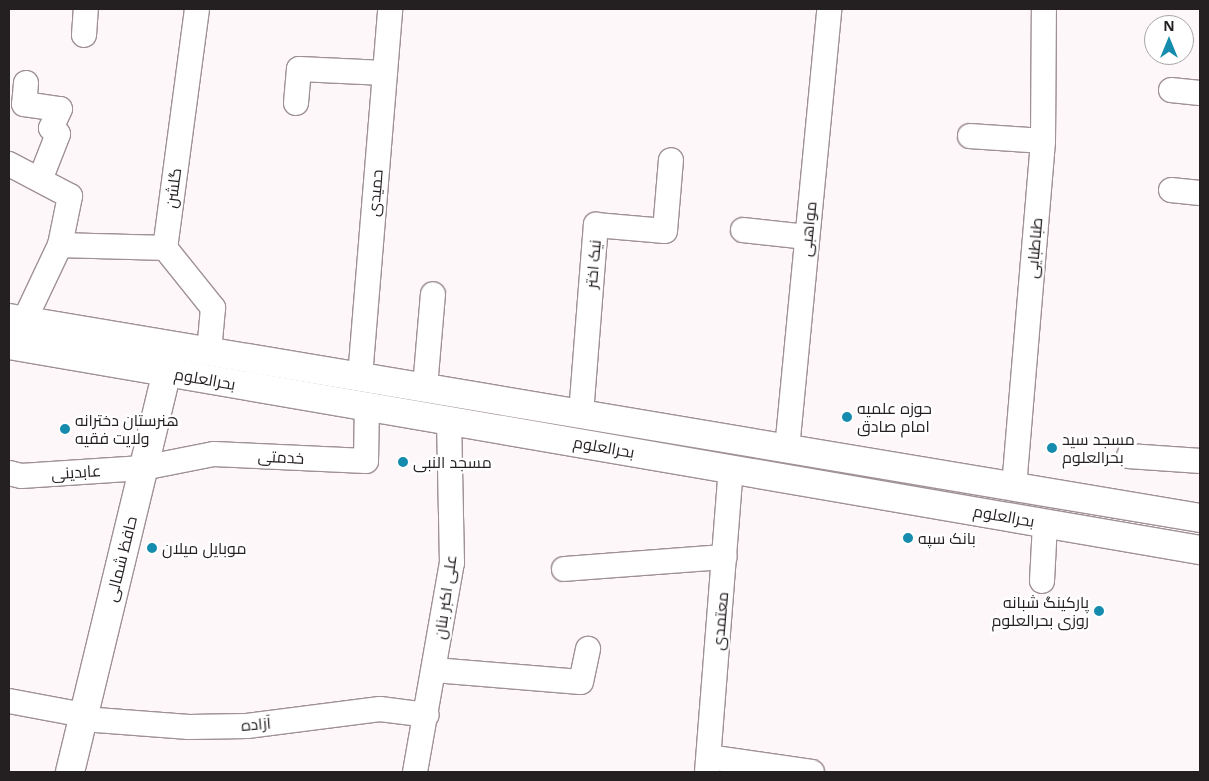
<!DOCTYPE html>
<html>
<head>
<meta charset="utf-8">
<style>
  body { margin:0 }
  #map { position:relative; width:1209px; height:781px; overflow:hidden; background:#fef7f9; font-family:"Open Sans",Cairo,sans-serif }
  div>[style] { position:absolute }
  .roads { filter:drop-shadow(1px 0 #9f9194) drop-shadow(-1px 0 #9f9194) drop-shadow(0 1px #9f9194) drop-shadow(0 -1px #9f9194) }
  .minor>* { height:24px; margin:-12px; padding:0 12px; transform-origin:12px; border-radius:12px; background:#fff }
  .major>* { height:28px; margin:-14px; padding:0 14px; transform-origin:14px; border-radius:14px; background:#fff }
  .dots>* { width:14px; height:14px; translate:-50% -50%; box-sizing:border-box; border:2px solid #fff; border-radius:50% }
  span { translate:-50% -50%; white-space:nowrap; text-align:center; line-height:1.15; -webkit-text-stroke:4.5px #fff; paint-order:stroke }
  .street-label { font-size:16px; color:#241f20 }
  .poi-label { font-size:16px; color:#241f20 }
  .left { translate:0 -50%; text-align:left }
  .right { translate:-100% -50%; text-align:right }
  .frame { position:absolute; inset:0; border:10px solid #241f20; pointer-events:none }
  .north { position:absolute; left:1144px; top:15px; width:50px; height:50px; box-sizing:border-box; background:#fff; border:1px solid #a7a5a6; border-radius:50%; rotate:0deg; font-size:14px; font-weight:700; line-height:20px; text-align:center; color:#241f20 }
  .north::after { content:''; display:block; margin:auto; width:18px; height:22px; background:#158bae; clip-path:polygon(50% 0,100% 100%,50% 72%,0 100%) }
</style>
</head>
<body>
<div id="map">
  <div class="roads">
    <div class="minor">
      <div style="left:197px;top:9px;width:241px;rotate:97.6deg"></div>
      <div style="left:165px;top:248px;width:77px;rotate:51.3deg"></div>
      <div style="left:213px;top:308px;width:44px;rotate:95.2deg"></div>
      <div style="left:84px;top:35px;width:26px;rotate:-86deg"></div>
      <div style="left:26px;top:83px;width:21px;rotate:95deg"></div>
      <div style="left:24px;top:104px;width:36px;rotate:8deg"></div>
      <div style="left:60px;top:109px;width:21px;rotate:115deg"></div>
      <div style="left:51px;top:128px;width:9px;rotate:41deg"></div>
      <div style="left:58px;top:134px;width:49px;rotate:111.4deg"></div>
      <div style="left:1171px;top:90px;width:29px;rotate:6deg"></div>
      <div style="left:296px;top:103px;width:34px;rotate:-85deg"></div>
      <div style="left:299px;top:69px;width:86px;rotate:2.7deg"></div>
      <div style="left:970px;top:136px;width:73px;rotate:3.9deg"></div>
      <div style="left:9px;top:164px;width:69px;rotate:27.7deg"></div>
      <div style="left:70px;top:196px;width:50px;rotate:101.5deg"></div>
      <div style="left:60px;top:245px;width:84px;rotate:115.3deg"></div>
      <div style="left:1171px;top:190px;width:29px;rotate:6deg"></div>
      <div style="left:743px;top:230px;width:64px;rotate:6.2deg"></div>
      <div style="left:60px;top:245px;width:105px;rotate:1.6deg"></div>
      <div style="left:360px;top:377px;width:369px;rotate:-85.3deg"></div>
      <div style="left:425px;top:387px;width:93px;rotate:-85.1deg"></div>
      <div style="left:581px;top:414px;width:190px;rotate:-85.5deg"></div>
      <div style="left:596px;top:225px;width:69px;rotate:5deg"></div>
      <div style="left:665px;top:231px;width:71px;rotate:-85.2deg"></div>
      <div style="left:787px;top:449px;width:442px;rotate:-84.5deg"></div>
      <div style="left:1129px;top:456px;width:71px;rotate:4deg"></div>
      <div style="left:9px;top:473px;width:12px;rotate:14deg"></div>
      <div style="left:21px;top:476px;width:122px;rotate:-3.8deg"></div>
      <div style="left:143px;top:468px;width:72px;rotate:-11.2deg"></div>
      <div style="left:214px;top:454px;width:152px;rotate:2.6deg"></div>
      <div style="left:366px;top:461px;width:55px;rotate:-89deg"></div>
      <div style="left:1014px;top:487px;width:347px;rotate:-85.2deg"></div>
      <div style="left:1043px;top:141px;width:132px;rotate:-89.6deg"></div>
      <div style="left:564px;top:569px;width:161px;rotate:-4.3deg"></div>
      <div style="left:1042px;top:581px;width:58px;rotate:-87deg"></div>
      <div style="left:434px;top:670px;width:147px;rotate:4.7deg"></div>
      <div style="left:581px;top:682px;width:34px;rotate:-78deg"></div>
      <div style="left:9px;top:701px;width:76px;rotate:10.6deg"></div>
      <div style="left:83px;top:719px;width:106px;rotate:4.3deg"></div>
      <div style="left:189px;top:727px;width:58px;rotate:-1deg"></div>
      <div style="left:247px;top:726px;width:134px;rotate:-7.3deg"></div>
      <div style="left:380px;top:709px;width:47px;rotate:7.3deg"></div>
      <div style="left:709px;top:757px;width:104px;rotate:8.3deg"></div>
      <div style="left:415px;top:772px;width:212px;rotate:-80deg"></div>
      <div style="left:452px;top:563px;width:143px;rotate:-91.2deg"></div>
      <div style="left:707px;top:772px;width:304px;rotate:-85.5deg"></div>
    </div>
    <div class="major">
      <div style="left:9px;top:318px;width:1208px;rotate:9.53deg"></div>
      <div style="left:9px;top:345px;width:1209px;rotate:9.77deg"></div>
      <div style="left:70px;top:772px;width:431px;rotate:-76.4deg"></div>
    </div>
  </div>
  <div class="dots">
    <div style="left:847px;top:417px;background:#158bae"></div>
    <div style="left:65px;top:429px;background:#158bae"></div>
    <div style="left:1052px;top:448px;background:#158bae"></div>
    <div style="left:403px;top:462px;background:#158bae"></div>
    <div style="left:908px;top:538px;background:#158bae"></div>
    <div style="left:152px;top:548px;background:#158bae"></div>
    <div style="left:1099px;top:611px;background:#158bae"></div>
  </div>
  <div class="street-label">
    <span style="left:173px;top:188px;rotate:-83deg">گلشن</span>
    <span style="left:375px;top:193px;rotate:-85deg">حمیدی</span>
    <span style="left:808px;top:229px;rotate:-84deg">مواهبی</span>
    <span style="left:1034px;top:248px;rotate:-85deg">طباطبایی</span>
    <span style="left:593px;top:264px;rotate:-85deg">نیک اختر</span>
    <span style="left:205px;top:379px;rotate:10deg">بحرالعلوم</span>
    <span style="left:604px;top:447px;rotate:10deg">بحرالعلوم</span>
    <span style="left:281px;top:457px;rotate:3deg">خدمتی</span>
    <span style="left:76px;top:472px;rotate:-4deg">عابدینی</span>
    <span style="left:1004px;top:516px;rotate:10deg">بحرالعلوم</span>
    <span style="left:121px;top:559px;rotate:-76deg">حافظ شمالی</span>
    <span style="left:445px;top:597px;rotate:-82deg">علی اکبر بنان</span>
    <span style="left:720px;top:621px;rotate:-85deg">معتمدی</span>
    <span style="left:256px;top:724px;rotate:-5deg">آزاده</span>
  </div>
  <div class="poi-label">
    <span class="left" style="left:857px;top:417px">حوزه علمیه<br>امام صادق</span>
    <span class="left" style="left:75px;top:429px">هنرستان دخترانه<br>ولایت فقیه</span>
    <span class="left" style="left:1062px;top:448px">مسجد سید<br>بحرالعلوم</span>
    <span class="left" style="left:413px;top:462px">مسجد النبی</span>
    <span class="left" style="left:918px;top:538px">بانک سپه</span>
    <span class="left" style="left:162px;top:548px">موبایل میلان</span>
    <span class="right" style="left:1089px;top:611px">پارکینگ شبانه<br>روزی بحرالعلوم</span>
  </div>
  <div class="frame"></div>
  <div class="north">N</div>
</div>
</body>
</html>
